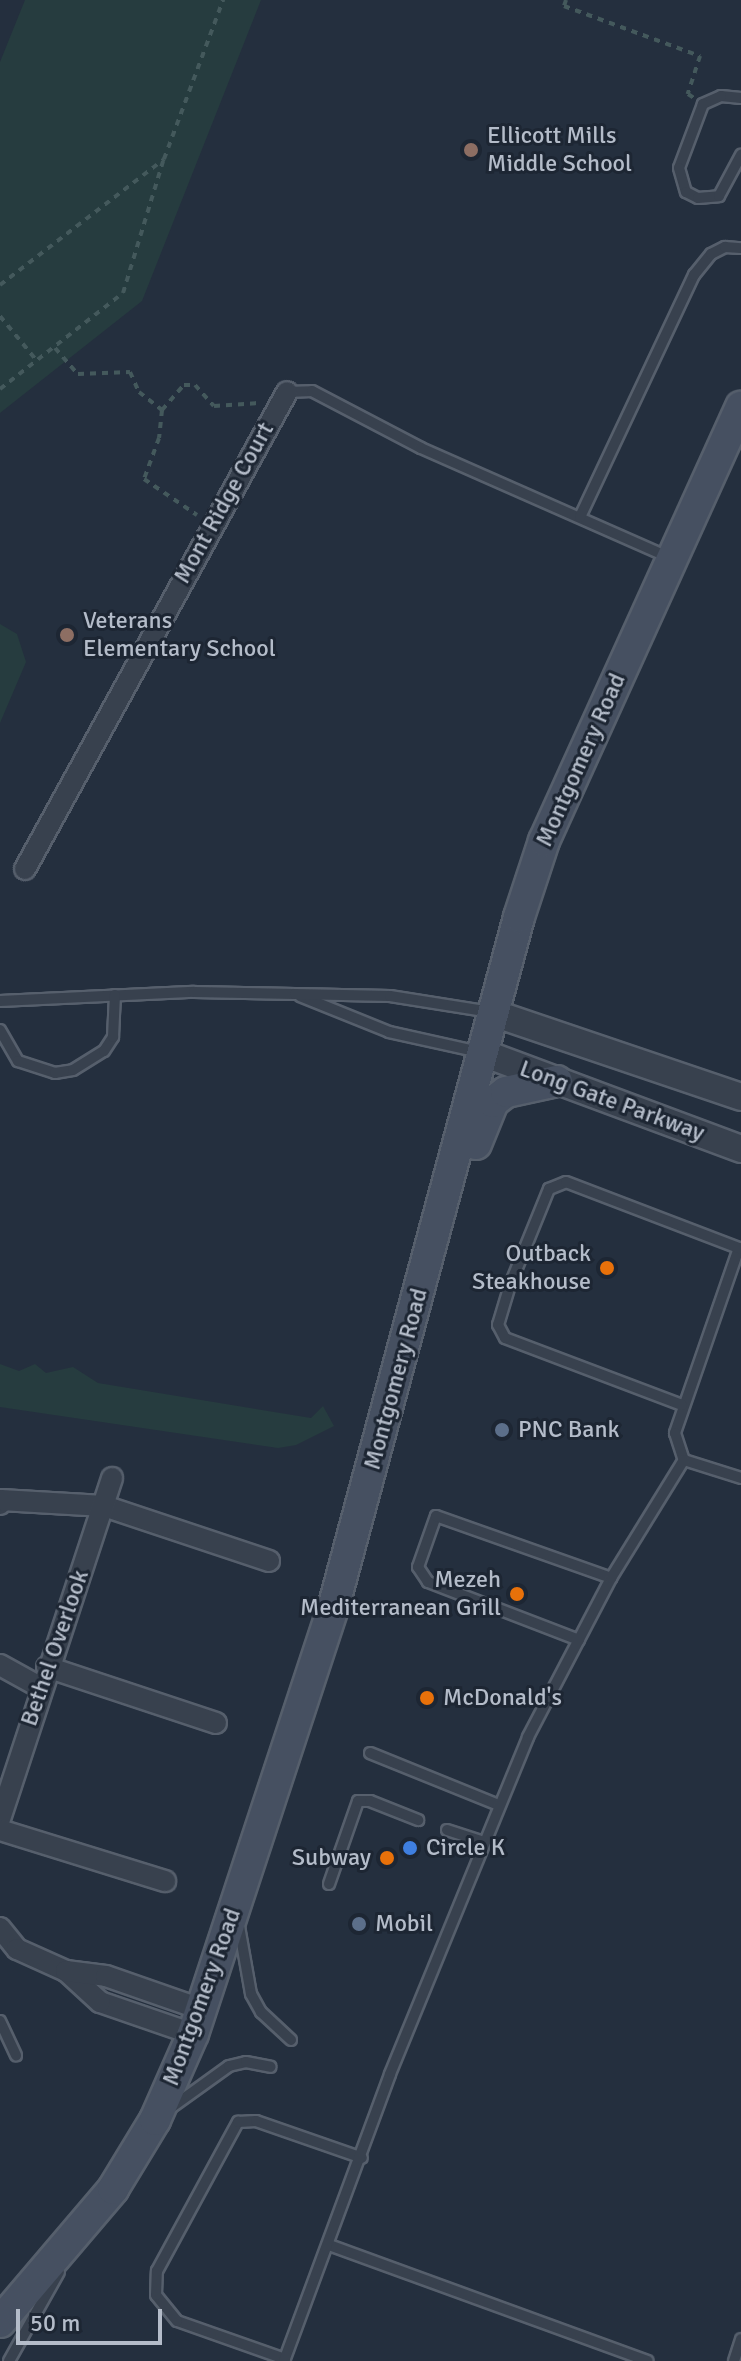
<!DOCTYPE html>
<html>
<head>
<meta charset="utf-8">
<style>
  body { margin:0 }
  #map { position:relative; width:741px; height:2361px; overflow:hidden; background:#242f3e; font-family:Signika,sans-serif }
  div>[style] { position:absolute }
  .green>* { inset:0; background:#263c3f }
  .path>* { height:4px; margin-top:-2px; transform-origin:0; background:repeating-linear-gradient(90deg,#44595c 0 6px,transparent 0 12px) }
  .roads { filter:drop-shadow(2px 0 #565f6c) drop-shadow(-2px 0 #565f6c) drop-shadow(0 2px #565f6c) drop-shadow(0 -2px #565f6c) }
  .service>* { height:10px; margin:-5px; padding:0 5px; transform-origin:5px; border-radius:5px; background:#38414e }
  .minor>* { height:20px; margin:-10px; padding:0 10px; transform-origin:10px; border-radius:10px; background:#38414e }
  .tertiary>* { height:26px; margin:-13px; padding:0 13px; transform-origin:13px; border-radius:13px; background:#38414e }
  .secondary>* { height:30px; margin:-15px; padding:0 15px; transform-origin:15px; border-radius:15px; background:#465061 }
  .dots>* { width:22px; height:22px; translate:-50% -50%; box-sizing:border-box; border:4px solid #1d2633; border-radius:50% }
  span { translate:-50% -50%; white-space:nowrap; text-align:center; line-height:1.15; -webkit-text-stroke:6px #1d2633; paint-order:stroke }
  .poi-label { font-size:24px; color:#b4bcc9 }
  .left { translate:0 -50%; text-align:left }
  .right { translate:-100% -50%; text-align:right }
  .street-label { font-size:24px; color:#b4bcc9 }
  .scale { position:absolute; left:16px; top:2309px; width:146px; height:36px; box-sizing:border-box; border:4px solid #b4bcc9; border-top:0; padding-left:10px; font-size:24px; line-height:28px; white-space:nowrap; color:#b4bcc9; -webkit-text-stroke:6px #1d2633; paint-order:stroke }
</style>
</head>
<body>
<div id="map">
  <div class="green">
    <div style="clip-path:polygon(25px 0,261px 0,142px 301px,0 413px,0 62px)"></div>
    <div style="clip-path:polygon(0 624px,17px 634px,26px 662px,0 723px)"></div>
    <div style="clip-path:polygon(0 1364px,19px 1371px,35px 1364px,46px 1373px,73px 1367px,98px 1383px,311px 1418px,323px 1406px,334px 1426px,296px 1445px,278px 1448px,0 1407px)"></div>
  </div>
  <div class="path">
    <div style="left:566px;top:0;width:6px;rotate:108deg"></div>
    <div style="left:564px;top:6px;width:145px;rotate:20.2deg"></div>
    <div style="left:700px;top:56px;width:40px;rotate:108deg"></div>
    <div style="left:688px;top:94px;width:7px;rotate:34deg"></div>
    <div style="left:0;top:285px;width:207px;rotate:-37.5deg"></div>
    <div style="left:164px;top:159px;width:170px;rotate:-69.6deg"></div>
    <div style="left:0;top:316px;width:58px;rotate:50.6deg"></div>
    <div style="left:55px;top:348px;width:35px;rotate:49deg"></div>
    <div style="left:78px;top:374px;width:52px;rotate:-2.2deg"></div>
    <div style="left:130px;top:372px;width:22px;rotate:66deg"></div>
    <div style="left:139px;top:392px;width:29px;rotate:38deg"></div>
    <div style="left:162px;top:410px;width:28px;rotate:96deg"></div>
    <div style="left:159px;top:438px;width:44px;rotate:110.1deg"></div>
    <div style="left:144px;top:479px;width:64px;rotate:34.2deg"></div>
    <div style="left:0;top:389px;width:156px;rotate:-38deg"></div>
    <div style="left:123px;top:293px;width:138px;rotate:-73.1deg"></div>
    <div style="left:162px;top:410px;width:33px;rotate:-49deg"></div>
    <div style="left:184px;top:385px;width:11px"></div>
    <div style="left:195px;top:385px;width:28px;rotate:48deg"></div>
    <div style="left:214px;top:406px;width:44px;rotate:-3.9deg"></div>
  </div>
  <div class="roads">
    <div class="service">
      <div style="left:741px;top:98px;width:20px;rotate:-174deg"></div>
      <div style="left:721px;top:96px;width:20px;rotate:156deg"></div>
      <div style="left:703px;top:104px;width:68px;rotate:110.6deg"></div>
      <div style="left:679px;top:168px;width:25px;rotate:74deg"></div>
      <div style="left:686px;top:192px;width:13px;rotate:27deg"></div>
      <div style="left:698px;top:198px;width:21px;rotate:-5deg"></div>
      <div style="left:719px;top:196px;width:47px;rotate:-61.8deg"></div>
      <div style="left:287px;top:392px;width:25px;rotate:-2deg"></div>
      <div style="left:312px;top:391px;width:123px;rotate:27.6deg"></div>
      <div style="left:421px;top:448px;width:272px;rotate:23.8deg"></div>
      <div style="left:580px;top:517px;width:268px;rotate:-64.8deg"></div>
      <div style="left:694px;top:275px;width:27px;rotate:-51deg"></div>
      <div style="left:711px;top:254px;width:16px;rotate:-27deg"></div>
      <div style="left:725px;top:247px;width:16px;rotate:4deg"></div>
      <div style="left:300px;top:996px;width:96px;rotate:22deg"></div>
      <div style="left:389px;top:1032px;width:92px;rotate:12.5deg"></div>
      <div style="left:0;top:1001px;width:194px;rotate:-2.7deg"></div>
      <div style="left:194px;top:992px;width:101px;rotate:1.1deg"></div>
      <div style="left:295px;top:994px;width:95px;rotate:1.2deg"></div>
      <div style="left:390px;top:996px;width:102px;rotate:9deg"></div>
      <div style="left:0;top:1030px;width:36px;rotate:60deg"></div>
      <div style="left:18px;top:1061px;width:39px;rotate:18deg"></div>
      <div style="left:55px;top:1073px;width:18px;rotate:-9deg"></div>
      <div style="left:73px;top:1070px;width:36px;rotate:-32deg"></div>
      <div style="left:104px;top:1051px;width:17px;rotate:-57deg"></div>
      <div style="left:113px;top:1037px;width:42px;rotate:-87.3deg"></div>
      <div style="left:739px;top:1248px;width:196px;rotate:109.1deg"></div>
      <div style="left:675px;top:1433px;width:28px;rotate:72deg"></div>
      <div style="left:684px;top:1460px;width:60px;rotate:17.5deg"></div>
      <div style="left:682px;top:1405px;width:189px;rotate:-159.3deg"></div>
      <div style="left:505px;top:1338px;width:15px;rotate:-118deg"></div>
      <div style="left:498px;top:1325px;width:42px;rotate:-73.3deg"></div>
      <div style="left:510px;top:1285px;width:104px;rotate:-67.9deg"></div>
      <div style="left:549px;top:1189px;width:18px;rotate:-22deg"></div>
      <div style="left:566px;top:1182px;width:187px;rotate:20.9deg"></div>
      <div style="left:579px;top:1640px;width:162px;rotate:-159deg"></div>
      <div style="left:428px;top:1582px;width:18px;rotate:-124deg"></div>
      <div style="left:418px;top:1567px;width:54px;rotate:-70.6deg"></div>
      <div style="left:436px;top:1516px;width:186px;rotate:19.5deg"></div>
      <div style="left:370px;top:1753px;width:139px;rotate:22deg"></div>
      <div style="left:447px;top:1830px;width:39px;rotate:18deg"></div>
      <div style="left:329px;top:1884px;width:88px;rotate:-70.7deg"></div>
      <div style="left:358px;top:1801px;width:12px"></div>
      <div style="left:370px;top:1801px;width:52px;rotate:21.6deg"></div>
      <div style="left:239px;top:1926px;width:69px;rotate:80deg"></div>
      <div style="left:251px;top:1994px;width:21px;rotate:61deg"></div>
      <div style="left:261px;top:2012px;width:41px;rotate:43deg"></div>
      <div style="left:0;top:2021px;width:38px;rotate:65deg"></div>
      <div style="left:172px;top:2107px;width:70px;rotate:-35.7deg"></div>
      <div style="left:229px;top:2066px;width:17px;rotate:-13deg"></div>
      <div style="left:246px;top:2062px;width:25px;rotate:11deg"></div>
      <div style="left:329px;top:2245px;width:339px;rotate:20deg"></div>
      <div style="left:285px;top:2359px;width:114px;rotate:-160.6deg"></div>
      <div style="left:177px;top:2321px;width:33px;rotate:-129deg"></div>
      <div style="left:156px;top:2295px;width:24px;rotate:-88deg"></div>
      <div style="left:157px;top:2271px;width:170px;rotate:-61.5deg"></div>
      <div style="left:238px;top:2122px;width:18px;rotate:-3deg"></div>
      <div style="left:256px;top:2121px;width:112px;rotate:19.2deg"></div>
      <div style="left:9px;top:2361px;width:102px;rotate:-60.7deg"></div>
      <div style="left:284px;top:2361px;width:306px;rotate:-69.7deg"></div>
      <div style="left:390px;top:2074px;width:364px;rotate:-67.7deg"></div>
      <div style="left:528px;top:1737px;width:179px;rotate:-62.4deg"></div>
      <div style="left:611px;top:1578px;width:139px;rotate:-58.3deg"></div>
      <div style="left:734px;top:2361px;width:23px;rotate:-72deg"></div>
    </div>
    <div class="minor">
      <div style="left:25px;top:869px;width:544px;rotate:-61.22deg"></div>
      <div style="left:0;top:1504px;width:4px;rotate:-76deg"></div>
      <div style="left:1px;top:1500px;width:103px;rotate:3.3deg"></div>
      <div style="left:104px;top:1506px;width:174px;rotate:18.4deg"></div>
      <div style="left:0;top:1665px;width:46px;rotate:28.8deg"></div>
      <div style="left:47px;top:1667px;width:178px;rotate:18.3deg"></div>
      <div style="left:0;top:1819px;width:359px;rotate:-71.8deg"></div>
      <div style="left:0;top:1830px;width:173px;rotate:17.2deg"></div>
      <div style="left:0;top:1928px;width:27px;rotate:51deg"></div>
      <div style="left:17px;top:1949px;width:54px;rotate:24.2deg"></div>
      <div style="left:193px;top:2034px;width:98px;rotate:-161deg"></div>
      <div style="left:100px;top:2002px;width:46px;rotate:-137.6deg"></div>
      <div style="left:66px;top:1971px;width:40px;rotate:7.1deg"></div>
      <div style="left:106px;top:1976px;width:101px;rotate:19.2deg"></div>
    </div>
    <div class="tertiary">
      <div style="left:493px;top:1013px;width:262px;rotate:18.7deg"></div>
      <div style="left:483px;top:1053px;width:275px;rotate:20.4deg"></div>
    </div>
    <div class="secondary">
      <div style="left:476px;top:1144px;width:45px;rotate:-68deg"></div>
      <div style="left:493px;top:1102px;width:16px;rotate:-38deg"></div>
      <div style="left:506px;top:1092px;width:52px;rotate:-12.2deg"></div>
      <div style="left:0;top:2322px;width:175px;rotate:-49.6deg"></div>
      <div style="left:113px;top:2189px;width:81px;rotate:-58.7deg"></div>
      <div style="left:155px;top:2120px;width:94px;rotate:-66.2deg"></div>
      <div style="left:193px;top:2034px;width:456px;rotate:-71.8deg"></div>
      <div style="left:335px;top:1601px;width:708px;rotate:-74.94deg"></div>
      <div style="left:519px;top:917px;width:80px;rotate:-71.8deg"></div>
      <div style="left:544px;top:841px;width:477px;rotate:-65.6deg"></div>
    </div>
  </div>
  <div class="dots">
    <div style="left:471px;top:150px;background:#8d6e63"></div>
    <div style="left:67px;top:635px;background:#8d6e63"></div>
    <div style="left:607px;top:1268px;background:#e8710a"></div>
    <div style="left:502px;top:1430px;background:#5c6f8a"></div>
    <div style="left:517px;top:1594px;background:#e8710a"></div>
    <div style="left:427px;top:1698px;background:#e8710a"></div>
    <div style="left:410px;top:1848px;background:#3f7fe0"></div>
    <div style="left:387px;top:1858px;background:#e8710a"></div>
    <div style="left:359px;top:1924px;background:#5c6f8a"></div>
  </div>
  <div class="poi-label">
    <span class="left" style="left:487px;top:150px">Ellicott Mills<br>Middle School</span>
    <span class="left" style="left:83px;top:635px">Veterans<br>Elementary School</span>
    <span class="right" style="left:591px;top:1268px">Outback<br>Steakhouse</span>
    <span class="left" style="left:518px;top:1430px">PNC Bank</span>
    <span class="right" style="left:501px;top:1594px">Mezeh<br>Mediterranean Grill</span>
    <span class="left" style="left:443px;top:1698px">McDonald's</span>
    <span class="left" style="left:426px;top:1848px">Circle K</span>
    <span class="right" style="left:371px;top:1858px">Subway</span>
    <span class="left" style="left:375px;top:1924px">Mobil</span>
  </div>
  <div class="street-label">
    <span style="left:224px;top:503px;rotate:-61deg">Mont Ridge Court</span>
    <span style="left:581px;top:760px;rotate:-66deg">Montgomery Road</span>
    <span style="left:612px;top:1101px;rotate:20deg">Long Gate Parkway</span>
    <span style="left:396px;top:1379px;rotate:-75deg">Montgomery Road</span>
    <span style="left:55px;top:1648px;rotate:-71deg">Bethel Overlook</span>
    <span style="left:202px;top:1997px;rotate:-70deg">Montgomery Road</span>
  </div>
  <div class="scale">50 m</div>
</div>
</body>
</html>
